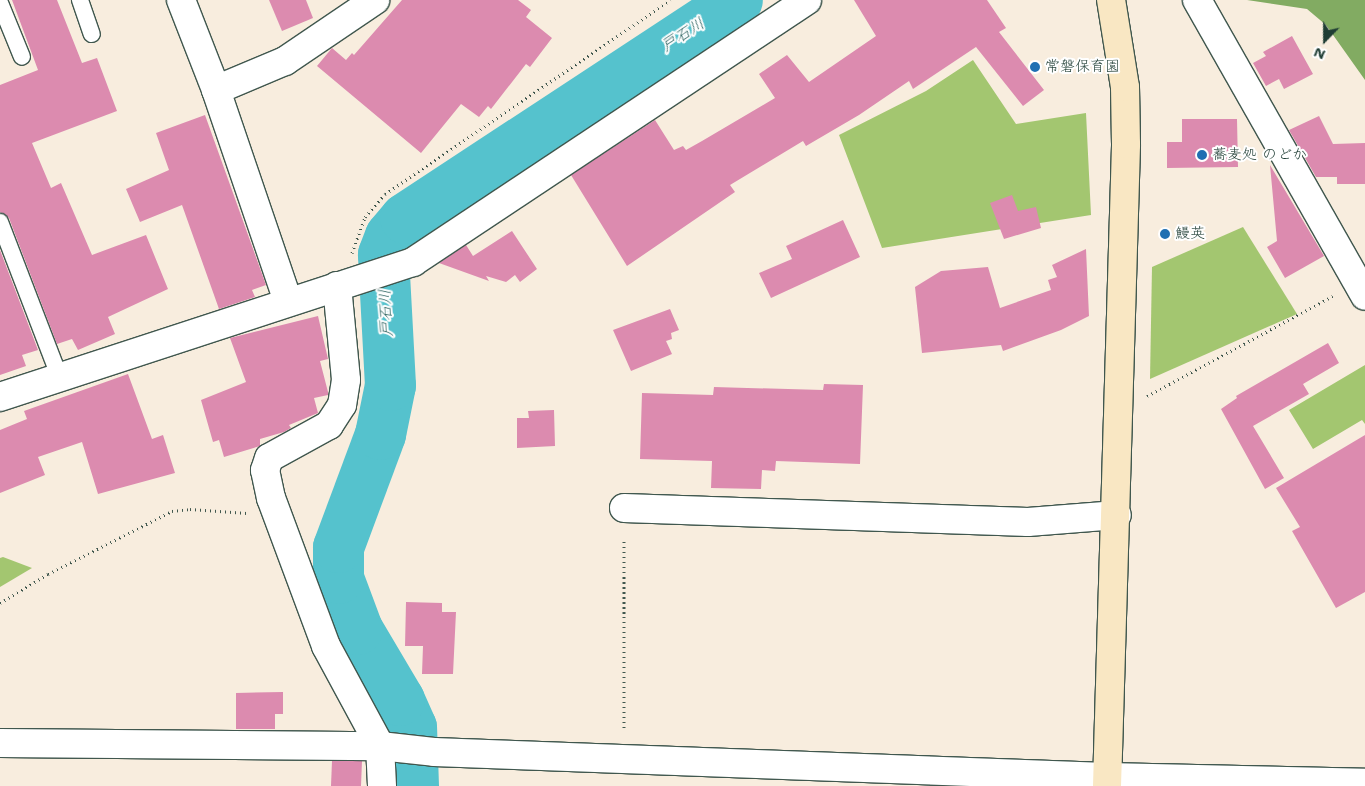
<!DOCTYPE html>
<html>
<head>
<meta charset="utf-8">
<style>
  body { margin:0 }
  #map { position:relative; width:1365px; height:786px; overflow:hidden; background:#f8edde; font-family:"Shantell Sans","Klee One",sans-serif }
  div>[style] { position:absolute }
  .green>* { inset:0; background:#a3c670 }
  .forest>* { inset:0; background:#82ab62 }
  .river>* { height:51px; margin:-25.5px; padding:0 25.5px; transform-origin:25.5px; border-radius:25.5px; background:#55c2cd }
  .building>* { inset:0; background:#dc8baf }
  .path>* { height:3px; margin-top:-1.5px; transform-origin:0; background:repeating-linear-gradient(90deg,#40574e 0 1px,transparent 0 5px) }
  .roads { filter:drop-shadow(1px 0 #40574e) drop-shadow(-1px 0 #40574e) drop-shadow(0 1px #40574e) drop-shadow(0 -1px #40574e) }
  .lane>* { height:16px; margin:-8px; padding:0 8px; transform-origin:8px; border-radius:8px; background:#fff }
  .street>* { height:28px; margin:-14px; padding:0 14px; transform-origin:14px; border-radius:14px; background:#fff }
  .secondary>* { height:28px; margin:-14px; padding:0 14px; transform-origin:14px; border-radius:14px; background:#f9e7c3 }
  .dots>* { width:14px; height:14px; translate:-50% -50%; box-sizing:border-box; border:2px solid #fff; border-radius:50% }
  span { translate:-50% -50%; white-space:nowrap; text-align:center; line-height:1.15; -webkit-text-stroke:4px #fff; paint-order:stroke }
  .poi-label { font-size:15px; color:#1f3d34 }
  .left { translate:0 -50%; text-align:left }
  .water-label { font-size:16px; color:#2f6562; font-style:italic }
  .north { position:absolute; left:1300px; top:15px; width:50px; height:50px; -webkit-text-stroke:4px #fff; paint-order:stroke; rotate:202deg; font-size:14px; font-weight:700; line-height:20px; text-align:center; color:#1f3d34 }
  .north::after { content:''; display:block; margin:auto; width:18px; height:22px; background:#1f3d34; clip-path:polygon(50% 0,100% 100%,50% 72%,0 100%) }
</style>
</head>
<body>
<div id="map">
  <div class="green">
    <div style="clip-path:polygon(973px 60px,1016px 124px,1086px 113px,1091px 215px,882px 248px,839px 135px,926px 91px)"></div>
    <div style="clip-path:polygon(1243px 227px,1297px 314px,1150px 379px,1152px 267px)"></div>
    <div style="clip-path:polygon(1365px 365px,1365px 424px,1362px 420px,1313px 449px,1289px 410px)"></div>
    <div style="clip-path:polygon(3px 557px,32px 568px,0 587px,0 558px)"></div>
  </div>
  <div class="forest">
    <div style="clip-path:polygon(1247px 0,1365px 0,1365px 80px,1326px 25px,1307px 9px)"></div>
  </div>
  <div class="river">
    <div style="left:413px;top:786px;width:59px;rotate:-91.9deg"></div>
    <div style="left:411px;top:727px;width:30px;rotate:-114deg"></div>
    <div style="left:399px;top:700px;width:82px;rotate:-120.6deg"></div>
    <div style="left:357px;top:629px;width:54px;rotate:-110.4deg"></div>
    <div style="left:338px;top:578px;width:31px;rotate:-90deg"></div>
    <div style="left:338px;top:547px;width:121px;rotate:-69.6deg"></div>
    <div style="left:380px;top:434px;width:50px;rotate:-78.5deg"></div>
    <div style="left:390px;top:385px;width:131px;rotate:-93.1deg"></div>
    <div style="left:383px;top:254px;width:19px;rotate:-69deg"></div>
    <div style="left:390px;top:236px;width:23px;rotate:-50deg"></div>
    <div style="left:405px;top:218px;width:397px;rotate:-33.3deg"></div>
  </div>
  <div class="building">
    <div style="clip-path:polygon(12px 0,57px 0,82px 63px,97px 58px,117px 111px,32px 143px,51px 188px,61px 183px,92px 255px,146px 235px,168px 289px,108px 317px,115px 334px,78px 350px,72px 339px,57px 344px,9px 218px,0 212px,0 85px,38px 70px)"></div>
    <div style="clip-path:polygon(269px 0,306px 0,313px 18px,282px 31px)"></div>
    <div style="clip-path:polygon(402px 0,518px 0,531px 10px,526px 17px,552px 38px,530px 67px,526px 64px,491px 109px,488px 106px,479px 117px,461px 104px,421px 153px,317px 66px,332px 48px,346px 60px,352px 53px,354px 55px)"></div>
    <div style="clip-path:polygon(854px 0,987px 0,1006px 28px,999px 32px,1044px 90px,1023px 106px,976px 47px,913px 89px,909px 81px,859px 115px,806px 146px,803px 141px,730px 185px,735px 192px,627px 266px,571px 175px,655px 120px,674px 150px,683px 146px,686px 150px,702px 141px,775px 98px,759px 74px,787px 55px,809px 82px,876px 36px)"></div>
    <div style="clip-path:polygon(1292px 36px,1313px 74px,1284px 89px,1279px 79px,1266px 86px,1253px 63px,1266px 56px,1263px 52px)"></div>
    <div style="clip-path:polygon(205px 115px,266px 285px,252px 290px,255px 297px,219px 309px,182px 205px,140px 222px,126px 189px,169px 170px,156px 133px)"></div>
    <div style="clip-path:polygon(1319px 116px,1333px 144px,1365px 143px,1365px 184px,1337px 184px,1337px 177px,1316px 177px,1289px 130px)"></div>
    <div style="clip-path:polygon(1182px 119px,1237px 119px,1238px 167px,1167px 168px,1167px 142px,1182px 142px)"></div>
    <div style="clip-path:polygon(1270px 165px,1324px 256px,1285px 278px,1267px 247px,1277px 241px)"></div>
    <div style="clip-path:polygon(1012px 195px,1018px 211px,1036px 207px,1041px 228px,1004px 239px,990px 203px)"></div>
    <div style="clip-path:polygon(843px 220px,860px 257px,771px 298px,759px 273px,792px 259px,786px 246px)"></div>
    <div style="clip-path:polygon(512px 231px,537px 269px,520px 282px,515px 275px,506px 282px,486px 276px,489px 281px,439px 263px,466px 245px,473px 256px)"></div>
    <div style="clip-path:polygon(1086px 249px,1089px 316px,1061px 330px,1003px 351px,1001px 345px,922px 353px,915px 287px,941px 271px,988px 267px,1000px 308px,1051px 290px,1048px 280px,1057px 277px,1052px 265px)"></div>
    <div style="clip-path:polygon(0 250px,38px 350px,22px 355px,26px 366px,0 375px)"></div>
    <div style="clip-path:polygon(670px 309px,679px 330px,671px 333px,672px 339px,666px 341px,672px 354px,631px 371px,613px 330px)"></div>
    <div style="clip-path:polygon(318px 316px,328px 359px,320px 361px,328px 392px,328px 395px,314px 398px,318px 413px,289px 425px,291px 428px,284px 432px,260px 439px,260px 446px,224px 457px,219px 440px,213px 442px,201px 400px,246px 382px,230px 338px)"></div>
    <div style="clip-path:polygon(1328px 343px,1339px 363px,1303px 384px,1309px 394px,1253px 426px,1284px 478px,1265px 489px,1221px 409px,1237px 398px,1236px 396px)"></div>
    <div style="clip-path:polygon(128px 374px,152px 439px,163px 435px,175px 473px,98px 494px,82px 442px,38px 457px,45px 475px,0 493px,0 430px,27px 419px,24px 411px)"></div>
    <div style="clip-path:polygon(824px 384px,863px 385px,860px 464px,776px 461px,775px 471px,762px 470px,761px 489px,711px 488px,712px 461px,640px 459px,642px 393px,713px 395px,714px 387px,823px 390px)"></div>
    <div style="clip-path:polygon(554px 410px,555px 446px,517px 448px,517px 418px,529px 418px,528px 411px)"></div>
    <div style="clip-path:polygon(1365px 435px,1365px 592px,1336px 608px,1292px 531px,1300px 527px,1276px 488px)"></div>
    <div style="clip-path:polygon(406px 602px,442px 603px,442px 612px,456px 612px,453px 674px,422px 674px,423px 646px,405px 646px)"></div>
    <div style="clip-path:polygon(283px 692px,283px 714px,275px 714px,275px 729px,236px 729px,236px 693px)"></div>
    <div style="clip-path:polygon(332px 761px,362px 761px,361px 786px,331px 786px)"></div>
  </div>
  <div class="path">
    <div style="left:352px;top:253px;width:38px;rotate:-70deg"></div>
    <div style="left:365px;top:217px;width:30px;rotate:-49deg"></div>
    <div style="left:385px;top:194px;width:345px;rotate:-34.2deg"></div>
    <div style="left:1147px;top:396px;width:211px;rotate:-28.3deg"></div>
    <div style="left:624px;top:537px;width:193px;rotate:90deg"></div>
    <div style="left:0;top:603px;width:56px;rotate:-31.1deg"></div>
    <div style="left:48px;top:574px;width:139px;rotate:-26.9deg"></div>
    <div style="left:172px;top:511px;width:18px;rotate:-6deg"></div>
    <div style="left:190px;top:509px;width:57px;rotate:4deg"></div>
  </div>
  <div class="roads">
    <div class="lane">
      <div style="left:80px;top:0;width:36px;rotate:71deg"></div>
      <div style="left:0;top:3px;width:58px;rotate:67.8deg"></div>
      <div style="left:0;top:222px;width:167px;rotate:69deg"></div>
    </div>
    <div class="street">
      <div style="left:181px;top:0;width:97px;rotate:68.7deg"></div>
      <div style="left:216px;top:90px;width:224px;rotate:71.2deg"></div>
      <div style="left:1197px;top:0;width:340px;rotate:60.4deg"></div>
      <div style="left:216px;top:90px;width:75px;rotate:-22.8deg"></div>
      <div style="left:285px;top:61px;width:109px;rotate:-34.1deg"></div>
      <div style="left:337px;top:286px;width:94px;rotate:84.5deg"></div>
      <div style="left:346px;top:380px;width:25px;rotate:99deg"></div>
      <div style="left:342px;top:405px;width:24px;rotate:123deg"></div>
      <div style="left:329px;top:425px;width:68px;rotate:151.2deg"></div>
      <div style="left:269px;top:458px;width:13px;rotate:108deg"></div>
      <div style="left:265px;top:470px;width:29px;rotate:78deg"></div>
      <div style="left:271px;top:498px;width:158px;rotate:69.6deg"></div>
      <div style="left:326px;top:646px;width:114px;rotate:61.6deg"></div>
      <div style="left:380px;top:746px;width:40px;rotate:87.1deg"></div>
      <div style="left:0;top:397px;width:435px;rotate:-18.1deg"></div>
      <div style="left:413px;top:262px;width:473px;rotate:-33.6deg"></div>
      <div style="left:624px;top:508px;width:404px;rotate:2deg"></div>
      <div style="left:1028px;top:522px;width:89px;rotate:-4.5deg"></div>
      <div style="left:0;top:743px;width:380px;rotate:0.5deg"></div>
      <div style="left:380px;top:746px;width:54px;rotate:6.3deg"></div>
      <div style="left:434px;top:752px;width:673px;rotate:2.13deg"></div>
      <div style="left:1107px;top:777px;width:258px;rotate:1.3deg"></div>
    </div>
    <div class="secondary">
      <div style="left:1107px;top:786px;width:642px;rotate:-88.3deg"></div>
      <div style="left:1126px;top:144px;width:57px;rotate:-91deg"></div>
      <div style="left:1125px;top:87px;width:88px;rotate:-99.1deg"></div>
    </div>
  </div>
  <div class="dots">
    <div style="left:1035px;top:67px;background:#1f6fb2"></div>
    <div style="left:1202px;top:155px;background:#1f6fb2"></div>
    <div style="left:1165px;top:234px;background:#1f6fb2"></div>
  </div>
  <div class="poi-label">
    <span class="left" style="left:1045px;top:67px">常磐保育園</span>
    <span class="left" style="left:1212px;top:155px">蕎麦処 のどか</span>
    <span class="left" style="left:1175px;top:234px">鰻英</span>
  </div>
  <div class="water-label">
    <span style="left:683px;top:35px;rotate:-33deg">戸石川</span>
    <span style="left:386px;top:313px;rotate:-93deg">戸石川</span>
  </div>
  <div class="north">N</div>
</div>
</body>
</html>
